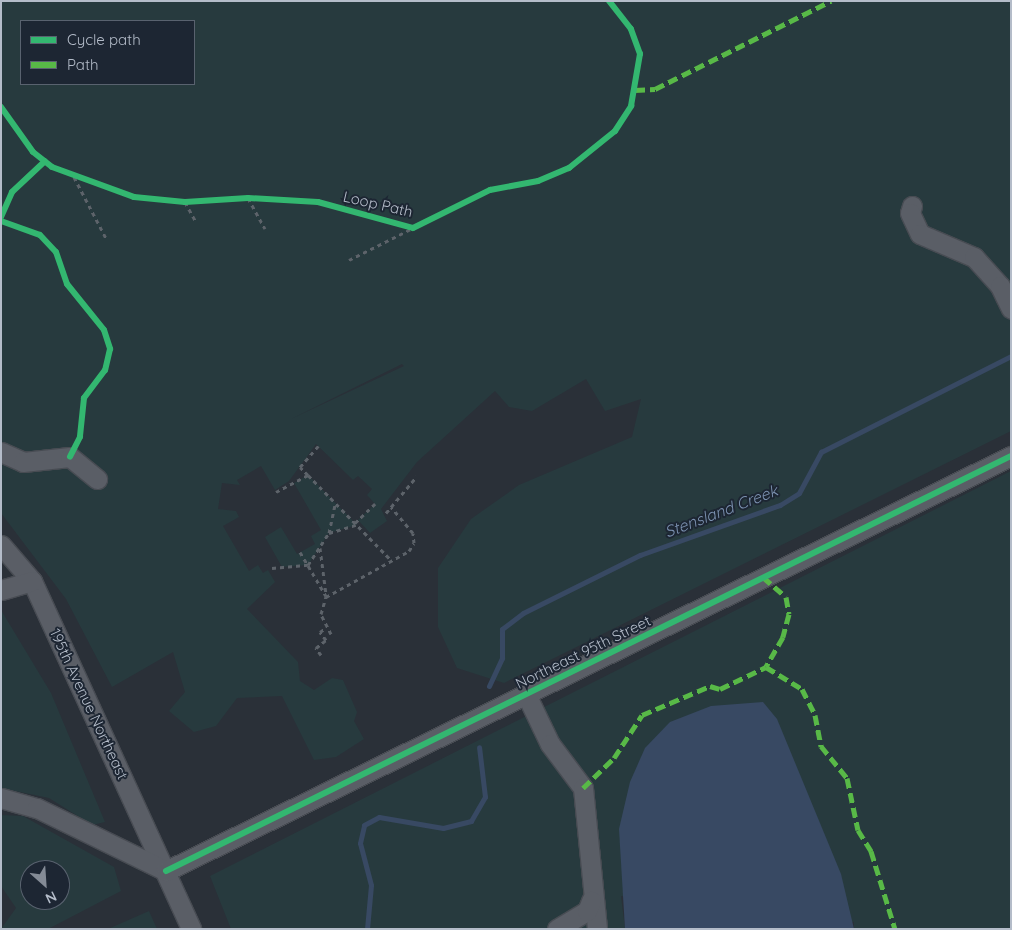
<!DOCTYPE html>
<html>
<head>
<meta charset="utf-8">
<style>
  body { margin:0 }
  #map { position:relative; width:1012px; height:930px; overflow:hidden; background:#2a3038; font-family:Quicksand,sans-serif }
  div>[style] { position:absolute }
  .green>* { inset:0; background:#273a3e }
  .water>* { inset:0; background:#384963 }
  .stream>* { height:5px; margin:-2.5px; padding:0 2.5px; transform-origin:2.5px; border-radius:2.5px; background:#384963 }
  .path>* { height:3px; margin-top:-1.5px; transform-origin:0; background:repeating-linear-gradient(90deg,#5d636a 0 4px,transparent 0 8px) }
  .roads { filter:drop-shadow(1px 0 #484c53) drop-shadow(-1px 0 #484c53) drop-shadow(0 1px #484c53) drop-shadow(0 -1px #484c53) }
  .minor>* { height:19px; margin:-9.5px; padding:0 9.5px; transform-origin:9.5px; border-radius:9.5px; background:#5a5e66 }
  .quiet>* { height:5px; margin-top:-2.5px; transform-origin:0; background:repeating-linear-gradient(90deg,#58b947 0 10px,transparent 0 15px) }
  .cycleway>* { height:6px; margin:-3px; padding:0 3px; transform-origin:3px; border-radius:3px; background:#33b770 }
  span { translate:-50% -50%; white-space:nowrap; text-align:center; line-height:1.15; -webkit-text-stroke:4px #1d2633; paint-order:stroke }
  .street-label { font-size:15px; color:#b4bcc9 }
  .water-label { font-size:16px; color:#7c92b1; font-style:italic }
  .frame { position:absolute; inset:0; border:2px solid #b4bcc9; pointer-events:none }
  .legend { position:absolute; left:20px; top:20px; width:175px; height:65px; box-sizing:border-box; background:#1d2633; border:1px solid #59626f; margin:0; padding:6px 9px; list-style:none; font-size:15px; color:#b4bcc9 }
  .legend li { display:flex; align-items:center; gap:10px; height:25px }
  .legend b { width:25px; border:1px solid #59626f }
  .north { position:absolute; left:20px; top:860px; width:50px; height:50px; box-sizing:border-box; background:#1d2633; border:1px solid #59626f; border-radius:50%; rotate:154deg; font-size:14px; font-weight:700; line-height:20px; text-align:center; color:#b4bcc9 }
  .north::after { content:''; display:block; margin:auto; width:18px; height:22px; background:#848b96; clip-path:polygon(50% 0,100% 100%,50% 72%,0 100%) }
</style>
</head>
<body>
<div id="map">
  <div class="green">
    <div style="clip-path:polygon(evenodd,1px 1px,1011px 1px,1011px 431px,504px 683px,457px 668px,438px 627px,438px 568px,471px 519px,519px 485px,632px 437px,641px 399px,605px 411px,586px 379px,532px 411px,509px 407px,495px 391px,417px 462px,381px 509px,387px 521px,370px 533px,358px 520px,375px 504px,367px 495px,372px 489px,358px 476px,353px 480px,316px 444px,289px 481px,275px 490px,261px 466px,237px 480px,240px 485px,222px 483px,218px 509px,236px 511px,239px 517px,223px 526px,249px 571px,258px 565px,263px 573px,268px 570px,275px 582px,247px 609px,298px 662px,300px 681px,314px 690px,332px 678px,343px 680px,357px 712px,354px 721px,364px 739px,336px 757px,314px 760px,282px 696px,237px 698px,216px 726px,194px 732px,169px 711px,185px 692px,173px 652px,112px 687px,66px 599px,1px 513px,1px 1px,21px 21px,194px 21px,194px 84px,21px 84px,21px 21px,1px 1px,402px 364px,404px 366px,291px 419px,402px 364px)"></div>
    <div style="clip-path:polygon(1011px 471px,1011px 929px,854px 929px,854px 922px,621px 896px,625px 929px,231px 929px,210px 876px)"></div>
    <div style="clip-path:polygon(308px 475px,357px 525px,329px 533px,308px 565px,282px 567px,265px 537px,281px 527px,297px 554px,315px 544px,311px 536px,321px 530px,294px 483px)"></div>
    <div style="clip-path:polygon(1px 610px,51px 693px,105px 822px,92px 825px,49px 798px,1px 788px)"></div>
    <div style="clip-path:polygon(evenodd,1px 815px,23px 816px,114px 867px,121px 891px,48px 929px,1px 929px,16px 908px,1px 886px,1px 815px,30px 870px,60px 870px,60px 900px,30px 900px,30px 870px)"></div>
    <div style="clip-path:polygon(149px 911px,157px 929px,108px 929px)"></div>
  </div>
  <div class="water">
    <div style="clip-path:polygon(763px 702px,777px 719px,841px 874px,854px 929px,625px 929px,619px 829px,630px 782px,645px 748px,670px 722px,711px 706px)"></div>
  </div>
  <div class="stream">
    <div style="left:489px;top:686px;width:31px;rotate:-65deg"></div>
    <div style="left:502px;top:658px;width:29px;rotate:-90deg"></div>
    <div style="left:502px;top:629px;width:26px;rotate:-37deg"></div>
    <div style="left:523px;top:613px;width:131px;rotate:-26.4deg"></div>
    <div style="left:640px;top:555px;width:149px;rotate:-19.7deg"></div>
    <div style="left:780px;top:505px;width:22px;rotate:-32deg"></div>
    <div style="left:799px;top:493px;width:47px;rotate:-61.8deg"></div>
    <div style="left:821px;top:452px;width:213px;rotate:-26.8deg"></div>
    <div style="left:367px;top:929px;width:44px;rotate:-84.8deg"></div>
    <div style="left:371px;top:885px;width:43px;rotate:-104.7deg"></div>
    <div style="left:360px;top:843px;width:18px;rotate:-77deg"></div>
    <div style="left:364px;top:825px;width:17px;rotate:-28deg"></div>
    <div style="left:379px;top:817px;width:65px;rotate:9.8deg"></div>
    <div style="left:443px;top:828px;width:29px;rotate:-14deg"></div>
    <div style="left:471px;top:821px;width:28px;rotate:-60deg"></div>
    <div style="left:485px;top:797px;width:50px;rotate:-96.8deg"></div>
  </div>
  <div class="path">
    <div style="left:74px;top:177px;width:71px;rotate:62.4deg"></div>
    <div style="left:248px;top:198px;width:35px;rotate:61deg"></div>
    <div style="left:185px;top:202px;width:21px;rotate:61deg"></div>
    <div style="left:349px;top:260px;width:72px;rotate:-26.6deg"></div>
    <div style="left:308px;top:475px;width:11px;rotate:-135deg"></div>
    <div style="left:300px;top:467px;width:28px;rotate:-49deg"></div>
    <div style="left:276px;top:492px;width:36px;rotate:-28deg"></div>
    <div style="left:308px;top:475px;width:119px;rotate:45.7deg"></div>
    <div style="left:386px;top:513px;width:48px;rotate:-50deg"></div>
    <div style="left:355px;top:523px;width:28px;rotate:-44deg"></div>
    <div style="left:329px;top:533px;width:30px;rotate:-78deg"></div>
    <div style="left:320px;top:548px;width:46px;rotate:82.6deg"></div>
    <div style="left:300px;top:552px;width:51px;rotate:59.4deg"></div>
    <div style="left:308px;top:565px;width:38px;rotate:-57deg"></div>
    <div style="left:329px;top:533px;width:28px;rotate:-17deg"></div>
    <div style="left:272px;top:568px;width:36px;rotate:-5deg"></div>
    <div style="left:331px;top:634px;width:22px;rotate:-117deg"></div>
    <div style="left:321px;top:614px;width:18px;rotate:-74deg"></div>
    <div style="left:326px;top:597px;width:95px;rotate:-29deg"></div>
    <div style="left:409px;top:551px;width:9px;rotate:-58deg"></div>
    <div style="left:414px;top:543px;width:10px;rotate:-96deg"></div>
    <div style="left:413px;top:533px;width:34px;rotate:-130deg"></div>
    <div style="left:321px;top:655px;width:9px;rotate:-126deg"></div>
    <div style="left:316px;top:648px;width:13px;rotate:-39deg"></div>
    <div style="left:326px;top:640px;width:10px;rotate:-127deg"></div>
    <div style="left:320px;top:632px;width:7px;rotate:-34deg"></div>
  </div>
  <div class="roads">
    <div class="minor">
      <div style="left:912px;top:206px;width:7px;rotate:106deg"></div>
      <div style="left:910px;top:213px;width:23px;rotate:65deg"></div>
      <div style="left:920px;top:234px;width:59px;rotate:23.1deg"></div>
      <div style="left:974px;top:257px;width:39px;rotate:48deg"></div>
      <div style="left:1000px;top:286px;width:25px;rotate:64deg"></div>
      <div style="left:1px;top:452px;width:24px;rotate:24deg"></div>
      <div style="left:23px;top:462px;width:47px;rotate:-6.1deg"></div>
      <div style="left:70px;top:457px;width:35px;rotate:39deg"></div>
      <div style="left:1px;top:545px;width:48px;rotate:49.3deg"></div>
      <div style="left:32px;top:581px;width:383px;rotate:65.4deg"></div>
      <div style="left:1px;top:590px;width:32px;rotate:-16deg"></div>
      <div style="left:526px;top:694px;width:55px;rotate:64.4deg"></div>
      <div style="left:550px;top:744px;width:55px;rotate:53.1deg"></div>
      <div style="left:583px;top:788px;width:142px;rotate:84.3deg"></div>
      <div style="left:1px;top:798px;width:37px;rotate:16deg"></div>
      <div style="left:37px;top:808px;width:144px;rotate:26deg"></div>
      <div style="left:166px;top:871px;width:941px;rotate:-26.16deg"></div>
      <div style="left:557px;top:929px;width:35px;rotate:-31deg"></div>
      <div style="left:587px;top:911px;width:11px;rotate:-68deg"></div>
    </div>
  </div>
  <div class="quiet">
    <div style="left:635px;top:90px;width:20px;rotate:-3deg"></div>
    <div style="left:655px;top:89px;width:197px;rotate:-26.6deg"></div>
    <div style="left:763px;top:577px;width:30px;rotate:41deg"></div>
    <div style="left:786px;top:597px;width:17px;rotate:80deg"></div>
    <div style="left:789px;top:614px;width:24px;rotate:105deg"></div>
    <div style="left:783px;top:637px;width:34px;rotate:120deg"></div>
    <div style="left:583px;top:788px;width:43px;rotate:-44.1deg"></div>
    <div style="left:614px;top:758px;width:51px;rotate:-56.9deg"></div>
    <div style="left:642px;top:715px;width:74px;rotate:-23.1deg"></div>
    <div style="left:710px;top:686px;width:10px;rotate:17deg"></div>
    <div style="left:720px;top:689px;width:51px;rotate:-25.6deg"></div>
    <div style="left:766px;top:667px;width:42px;rotate:31.4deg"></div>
    <div style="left:802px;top:689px;width:29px;rotate:63deg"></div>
    <div style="left:815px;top:715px;width:32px;rotate:79deg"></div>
    <div style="left:821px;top:746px;width:41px;rotate:50.9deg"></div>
    <div style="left:847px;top:778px;width:53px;rotate:78.1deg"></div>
    <div style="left:858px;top:830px;width:25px;rotate:58deg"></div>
    <div style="left:871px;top:851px;width:82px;rotate:72.9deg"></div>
  </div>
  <div class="cycleway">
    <div style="left:1px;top:107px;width:55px;rotate:54.6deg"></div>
    <div style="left:33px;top:152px;width:24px;rotate:38deg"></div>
    <div style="left:52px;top:167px;width:87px;rotate:20.1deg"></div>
    <div style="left:134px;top:197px;width:51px;rotate:5.6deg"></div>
    <div style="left:185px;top:202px;width:63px;rotate:-3.6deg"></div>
    <div style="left:248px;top:198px;width:70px;rotate:3.3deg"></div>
    <div style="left:318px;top:202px;width:98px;rotate:15.3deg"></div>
    <div style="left:413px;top:228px;width:86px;rotate:-26.3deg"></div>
    <div style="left:490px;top:190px;width:49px;rotate:-10.6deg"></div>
    <div style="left:538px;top:181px;width:34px;rotate:-23deg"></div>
    <div style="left:569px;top:168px;width:59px;rotate:-38.8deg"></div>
    <div style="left:615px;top:131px;width:30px;rotate:-57deg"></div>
    <div style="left:631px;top:106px;width:53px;rotate:-80.2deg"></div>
    <div style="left:640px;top:54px;width:27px;rotate:-110deg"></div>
    <div style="left:631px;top:29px;width:36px;rotate:-128deg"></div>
    <div style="left:1px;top:217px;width:27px;rotate:-66deg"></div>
    <div style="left:12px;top:192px;width:45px;rotate:-43.2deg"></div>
    <div style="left:1px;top:221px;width:41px;rotate:19.7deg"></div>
    <div style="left:40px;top:235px;width:23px;rotate:47deg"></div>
    <div style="left:56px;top:252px;width:34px;rotate:71deg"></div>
    <div style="left:67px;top:284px;width:59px;rotate:51.2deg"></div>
    <div style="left:104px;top:330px;width:20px;rotate:72deg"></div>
    <div style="left:110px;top:349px;width:22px;rotate:103deg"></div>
    <div style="left:105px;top:370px;width:35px;rotate:127deg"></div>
    <div style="left:84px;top:398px;width:39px;rotate:96deg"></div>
    <div style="left:80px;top:437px;width:22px;rotate:117deg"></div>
    <div style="left:166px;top:871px;width:941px;rotate:-26.16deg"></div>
  </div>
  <div class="street-label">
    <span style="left:378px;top:204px;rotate:13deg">Loop Path</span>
    <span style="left:583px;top:652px;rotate:-26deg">Northeast 95th Street</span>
    <span style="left:89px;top:704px;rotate:65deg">195th Avenue Northeast</span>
  </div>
  <div class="water-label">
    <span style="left:721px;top:511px;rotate:-21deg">Stensland Creek</span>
  </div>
  <div class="frame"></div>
  <ul class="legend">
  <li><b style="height:6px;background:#33b770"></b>Cycle path</li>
  <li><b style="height:6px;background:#58b947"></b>Path</li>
  </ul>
  <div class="north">N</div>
</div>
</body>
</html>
